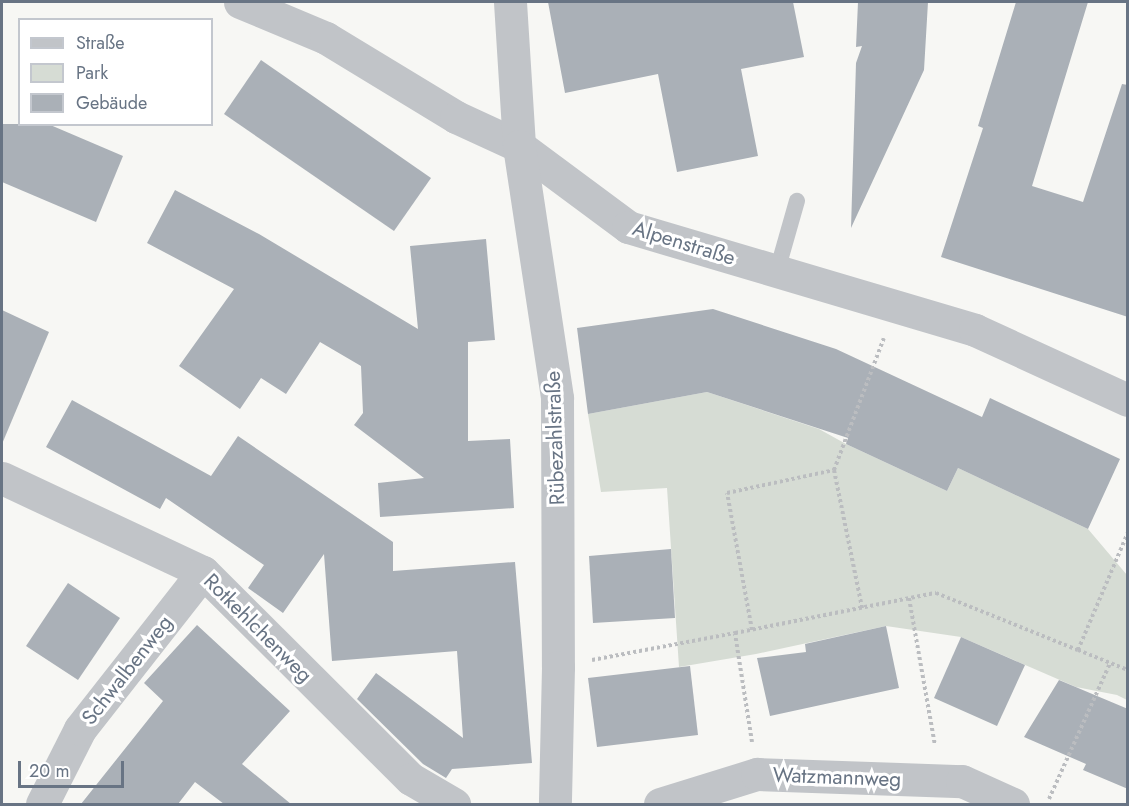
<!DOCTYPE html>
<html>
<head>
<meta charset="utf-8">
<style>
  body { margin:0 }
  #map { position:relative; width:1129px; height:806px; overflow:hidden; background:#f7f7f4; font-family:Jost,sans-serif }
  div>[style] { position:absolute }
  .green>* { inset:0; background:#d6dcd4 }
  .building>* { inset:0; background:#aab0b7 }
  .path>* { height:4px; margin-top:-2px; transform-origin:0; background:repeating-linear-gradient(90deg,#bbbdc0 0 3px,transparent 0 6px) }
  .lane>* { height:16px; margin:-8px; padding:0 8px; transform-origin:8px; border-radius:8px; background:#c1c4c8 }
  .street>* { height:33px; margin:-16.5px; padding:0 16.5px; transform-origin:16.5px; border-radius:16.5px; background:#c1c4c8 }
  span { translate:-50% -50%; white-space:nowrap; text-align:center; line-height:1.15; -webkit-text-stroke:6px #fff; paint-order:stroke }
  .street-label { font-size:21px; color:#687484 }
  .frame { position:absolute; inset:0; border:3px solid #687484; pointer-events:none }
  .legend { position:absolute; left:18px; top:18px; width:195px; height:108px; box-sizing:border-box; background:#fff; border:2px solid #c3c7ce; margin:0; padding:8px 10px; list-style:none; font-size:18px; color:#687484 }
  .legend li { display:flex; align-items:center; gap:12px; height:30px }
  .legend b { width:30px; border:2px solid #c3c7ce }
  .scale { position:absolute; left:18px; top:761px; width:106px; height:27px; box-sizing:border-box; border:3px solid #687484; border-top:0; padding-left:8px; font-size:18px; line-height:21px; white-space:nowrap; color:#687484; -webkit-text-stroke:4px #fff; paint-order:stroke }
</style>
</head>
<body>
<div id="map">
  <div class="green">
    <div style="clip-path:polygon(707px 392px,819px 429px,846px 444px,947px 491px,958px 468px,1088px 529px,1127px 575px,1127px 700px,1117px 695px,1076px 687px,961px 637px,886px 626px,756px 654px,679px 667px,667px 488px,601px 492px,588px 414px)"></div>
  </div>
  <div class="building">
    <div style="clip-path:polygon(548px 2px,793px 2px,804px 57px,741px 69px,758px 156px,677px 172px,658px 74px,565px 93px)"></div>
    <div style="clip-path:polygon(858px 2px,928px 2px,924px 70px,851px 228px,856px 63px,862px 46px,856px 47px)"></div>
    <div style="clip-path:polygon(1016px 2px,1088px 2px,1032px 186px,1083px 202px,1122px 84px,1128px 85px,1128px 317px,941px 257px,983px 128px,978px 126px)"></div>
    <div style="clip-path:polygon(261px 60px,431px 178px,394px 231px,224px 114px)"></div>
    <div style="clip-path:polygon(2px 124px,48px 124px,123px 156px,96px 222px,2px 182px)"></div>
    <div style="clip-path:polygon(175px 190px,259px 234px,418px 329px,410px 246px,486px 239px,495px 340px,468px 342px,468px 441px,510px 439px,514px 508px,380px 517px,378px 483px,424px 478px,354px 425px,363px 413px,361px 366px,320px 342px,286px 394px,261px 378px,240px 409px,179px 366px,234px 289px,147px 243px)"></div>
    <div style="clip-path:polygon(713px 309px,836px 349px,982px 417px,990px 398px,1120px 459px,1088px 529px,958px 468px,947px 491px,846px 444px,848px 438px,707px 392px,588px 414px,577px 328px)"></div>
    <div style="clip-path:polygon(2px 310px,49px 332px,2px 444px)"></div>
    <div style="clip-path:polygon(72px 400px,211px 476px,238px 436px,393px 542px,393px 571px,515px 562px,532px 763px,452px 769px,446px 778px,423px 764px,357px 699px,376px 673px,463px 738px,457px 651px,332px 661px,324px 554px,283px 613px,248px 588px,264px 565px,166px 498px,160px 509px,46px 447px)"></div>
    <div style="clip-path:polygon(671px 549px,675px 618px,593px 623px,589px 556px)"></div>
    <div style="clip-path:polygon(68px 583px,120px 618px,78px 680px,26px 646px)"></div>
    <div style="clip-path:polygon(197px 625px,290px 711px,242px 764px,291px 804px,224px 804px,195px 782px,178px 804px,81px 804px,163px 701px,144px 683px)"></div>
    <div style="clip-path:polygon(886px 626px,899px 688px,770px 716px,757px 658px,806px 652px,805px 644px)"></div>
    <div style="clip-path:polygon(961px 637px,1025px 665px,997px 726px,934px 698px)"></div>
    <div style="clip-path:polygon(690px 666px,698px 735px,597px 747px,588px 678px)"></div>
    <div style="clip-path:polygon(1059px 680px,1128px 709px,1128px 789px,1083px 770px,1086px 764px,1024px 737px)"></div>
  </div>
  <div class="path">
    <div style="left:834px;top:470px;width:141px;rotate:78.5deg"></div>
    <div style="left:909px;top:598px;width:149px;rotate:80deg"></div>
    <div style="left:752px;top:630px;width:139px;rotate:-100.3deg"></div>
    <div style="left:727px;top:493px;width:109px;rotate:-12.1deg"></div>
    <div style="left:834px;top:470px;width:141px;rotate:-69.3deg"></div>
    <div style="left:1078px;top:650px;width:54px;rotate:21.8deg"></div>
    <div style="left:592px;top:660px;width:146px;rotate:-10.7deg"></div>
    <div style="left:752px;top:742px;width:110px;rotate:-98.9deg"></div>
    <div style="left:735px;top:633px;width:205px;rotate:-11.3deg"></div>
    <div style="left:936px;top:593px;width:153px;rotate:21.9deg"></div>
    <div style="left:1078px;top:650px;width:128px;rotate:-67deg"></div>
    <div style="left:1049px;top:799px;width:149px;rotate:-65.8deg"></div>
  </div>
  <div class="lane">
    <div style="left:777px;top:271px;width:73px;rotate:-74.1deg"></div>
  </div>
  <div class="street">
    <div style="left:240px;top:2px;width:93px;rotate:22.7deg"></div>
    <div style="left:326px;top:38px;width:152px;rotate:31.3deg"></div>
    <div style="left:456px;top:117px;width:69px;rotate:24.7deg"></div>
    <div style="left:519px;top:146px;width:136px;rotate:36.6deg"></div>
    <div style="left:628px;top:227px;width:362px;rotate:16.5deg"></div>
    <div style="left:975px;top:330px;width:168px;rotate:24.6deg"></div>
    <div style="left:510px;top:2px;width:144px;rotate:86.4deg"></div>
    <div style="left:519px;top:146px;width:255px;rotate:81.4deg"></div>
    <div style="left:557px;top:398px;width:269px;rotate:89.8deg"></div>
    <div style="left:558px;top:667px;width:137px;rotate:91.3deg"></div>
    <div style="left:2px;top:478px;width:222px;rotate:25.1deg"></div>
    <div style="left:203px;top:572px;width:293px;rotate:44.9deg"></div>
    <div style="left:411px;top:779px;width:50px;rotate:30.2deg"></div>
    <div style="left:42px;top:804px;width:84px;rotate:-63.1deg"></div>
    <div style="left:80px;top:729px;width:199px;rotate:-51.9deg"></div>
    <div style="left:660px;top:804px;width:102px;rotate:-17.2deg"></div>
    <div style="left:757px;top:774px;width:205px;rotate:2deg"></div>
    <div style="left:962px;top:781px;width:56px;rotate:24.3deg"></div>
  </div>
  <div class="street-label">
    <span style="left:684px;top:243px;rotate:17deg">Alpenstraße</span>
    <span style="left:555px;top:438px;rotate:-92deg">Rübezahlstraße</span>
    <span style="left:258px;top:628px;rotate:45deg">Rotkehlchenweg</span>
    <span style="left:127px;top:670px;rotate:-52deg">Schwalbenweg</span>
    <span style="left:837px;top:777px;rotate:2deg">Watzmannweg</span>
  </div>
  <div class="frame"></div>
  <ul class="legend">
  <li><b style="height:8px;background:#c1c4c8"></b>Straße</li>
  <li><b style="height:16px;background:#d6dcd4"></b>Park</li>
  <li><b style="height:16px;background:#aab0b7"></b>Gebäude</li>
  </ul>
  <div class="scale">20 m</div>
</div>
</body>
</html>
